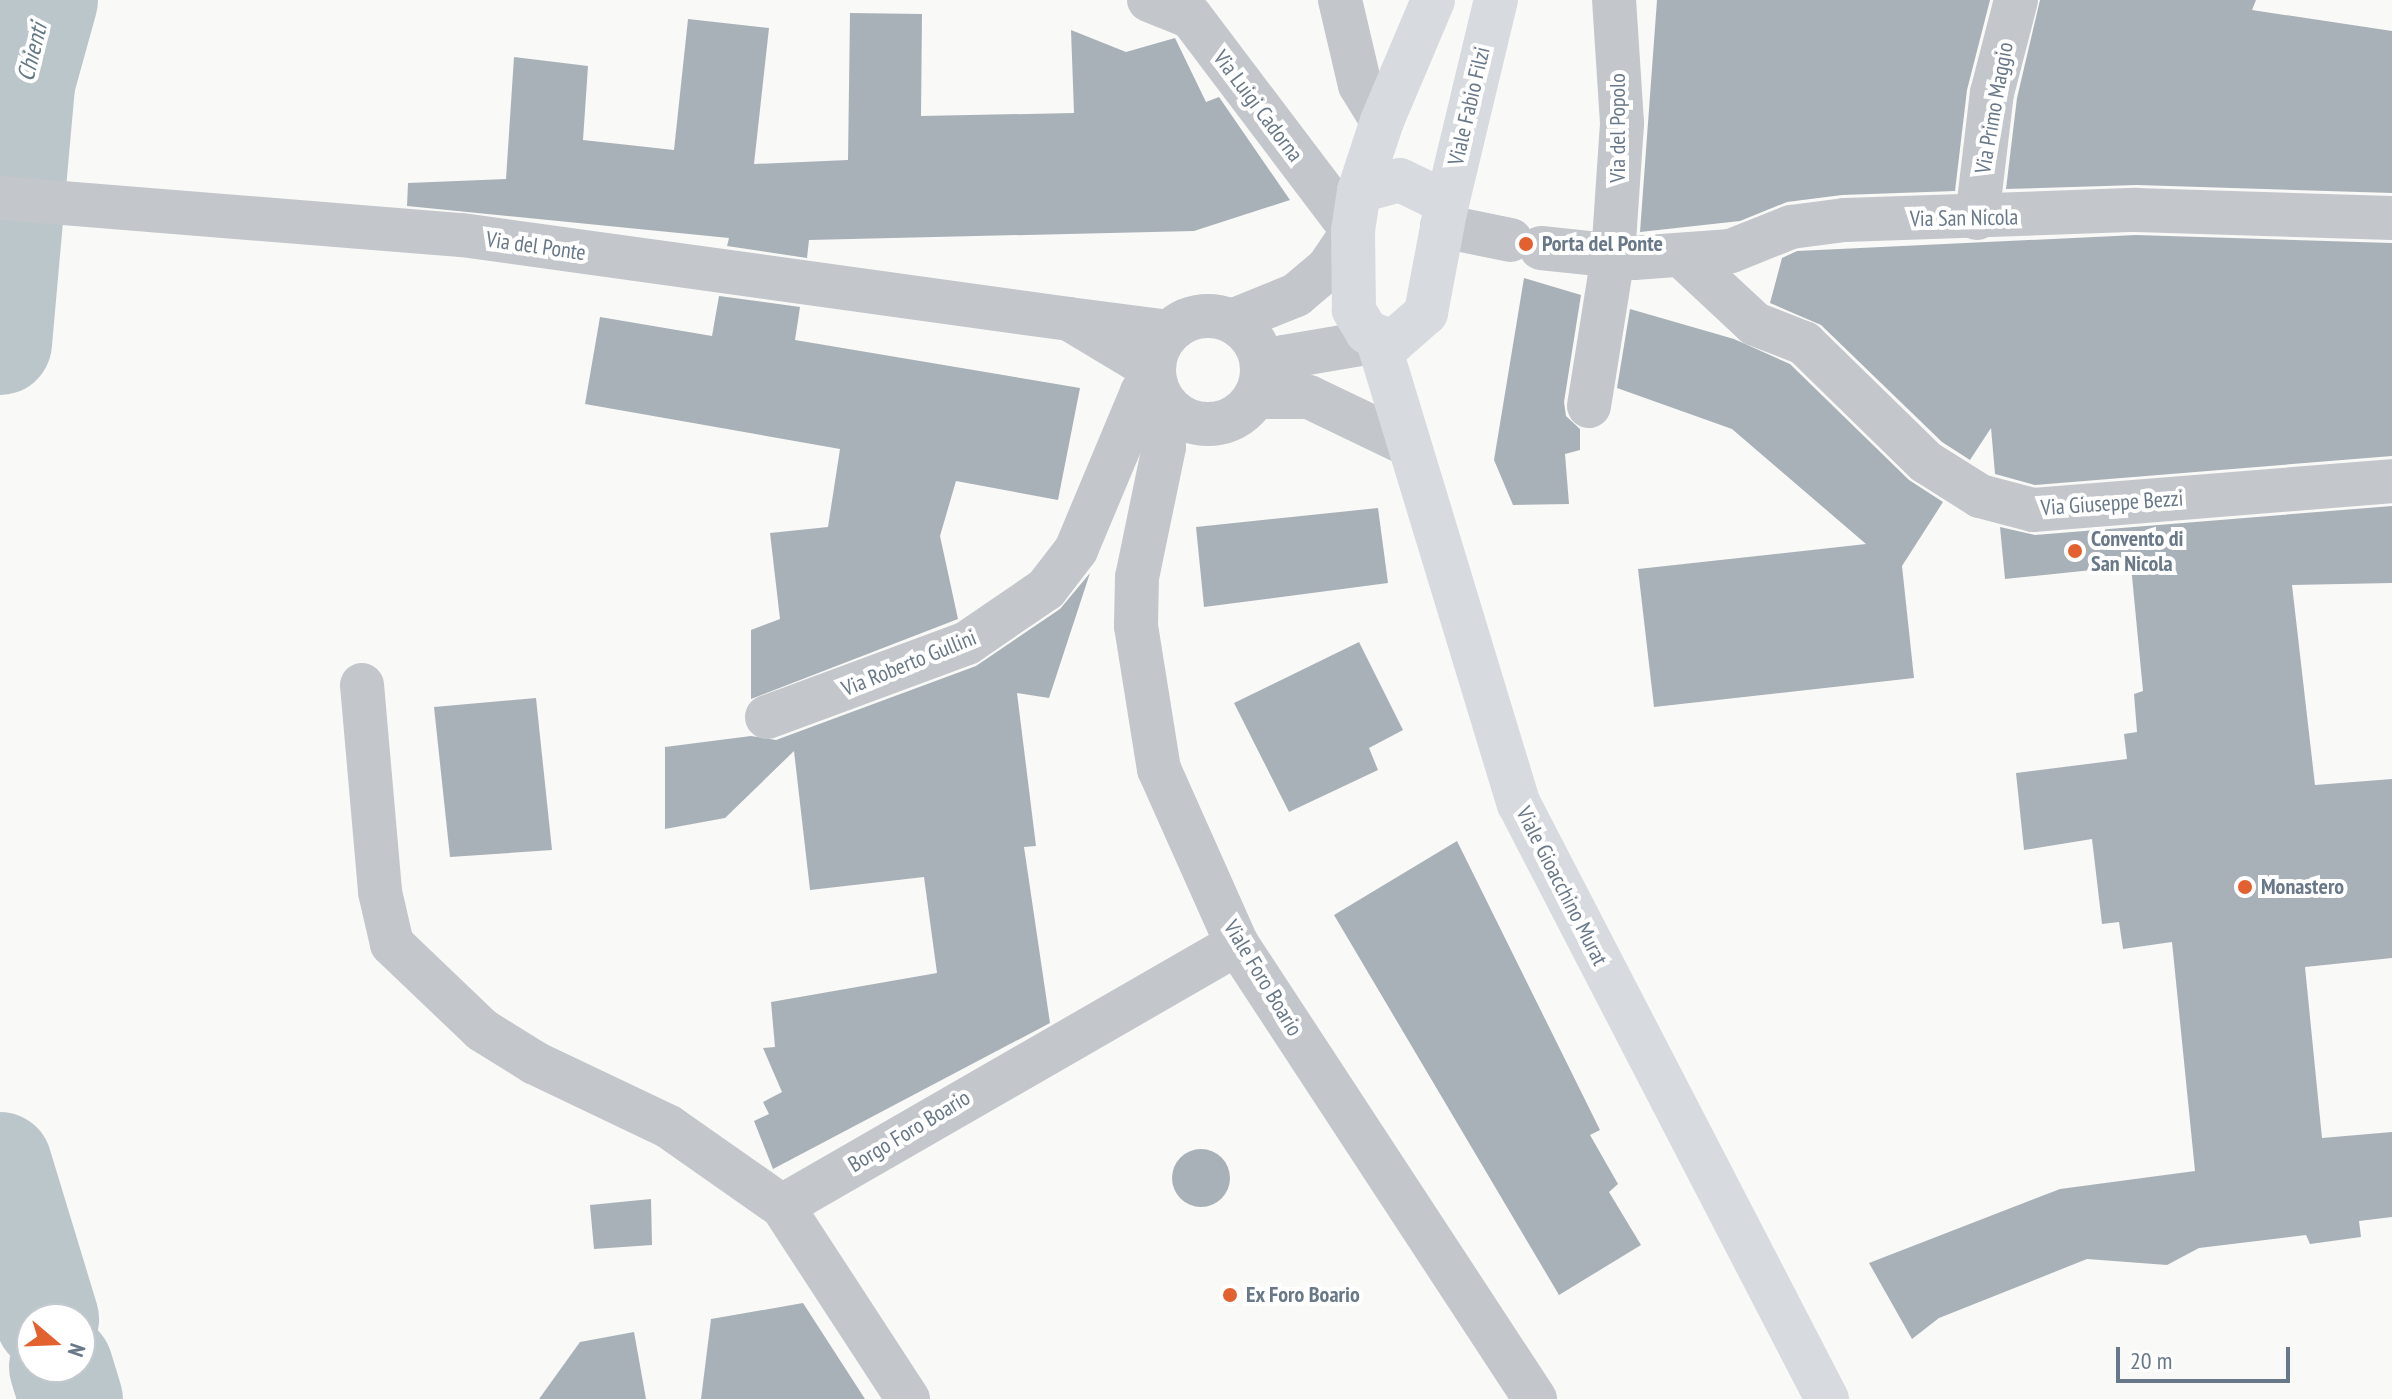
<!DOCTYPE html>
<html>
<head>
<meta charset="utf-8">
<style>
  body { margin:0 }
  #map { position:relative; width:2392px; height:1399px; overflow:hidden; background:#f9f9f7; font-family:"PT Sans Narrow",sans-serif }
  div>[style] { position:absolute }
  .river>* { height:104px; margin:-52px; padding:0 52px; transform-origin:52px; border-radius:52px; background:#bbc6cb }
  .building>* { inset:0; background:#a9b1b8 }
  .round { border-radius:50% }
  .minor>* { height:44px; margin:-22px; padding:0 22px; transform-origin:22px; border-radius:22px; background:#c3c6cb }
  .minor>.ring { margin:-22px; padding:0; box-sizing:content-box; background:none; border:44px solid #c3c6cb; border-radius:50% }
  .major>* { height:44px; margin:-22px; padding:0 22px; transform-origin:22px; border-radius:22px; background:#d7dbdf }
  .dots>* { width:22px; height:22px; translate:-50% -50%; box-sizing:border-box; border:4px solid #fff; border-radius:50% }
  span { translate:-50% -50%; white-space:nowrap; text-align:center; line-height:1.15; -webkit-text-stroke:8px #fff; paint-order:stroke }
  .street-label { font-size:22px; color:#697888 }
  .poi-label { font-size:22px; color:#697888; font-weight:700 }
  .left { translate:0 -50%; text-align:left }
  .water-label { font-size:24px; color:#647983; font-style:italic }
  .north { position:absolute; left:16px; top:1303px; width:80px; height:80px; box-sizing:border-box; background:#fff; border:2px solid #c3c9cf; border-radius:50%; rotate:109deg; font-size:22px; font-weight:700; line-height:32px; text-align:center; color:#697888 }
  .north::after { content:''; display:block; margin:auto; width:28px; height:36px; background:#e2612e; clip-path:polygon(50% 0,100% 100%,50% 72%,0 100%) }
  .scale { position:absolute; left:2116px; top:1347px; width:174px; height:36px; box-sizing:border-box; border:4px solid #697888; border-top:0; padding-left:10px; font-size:24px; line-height:28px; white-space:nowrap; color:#697888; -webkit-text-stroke:6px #fff; paint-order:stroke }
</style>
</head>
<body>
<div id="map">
  <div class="river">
    <div style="left:0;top:343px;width:261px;rotate:-84.9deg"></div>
    <div style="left:23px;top:83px;width:86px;rotate:-74.5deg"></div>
    <div style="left:0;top:1164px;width:162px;rotate:73.1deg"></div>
    <div style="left:61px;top:1367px;width:34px;rotate:73deg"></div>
  </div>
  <div class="building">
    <div style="clip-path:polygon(1657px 0,1990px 0,1967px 90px,1955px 191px,1842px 195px,1787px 202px,1740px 221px,1640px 232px)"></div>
    <div style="clip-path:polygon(2040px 0,2256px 0,2252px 10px,2392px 31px,2392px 193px,2137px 185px,2006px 189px,2017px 98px)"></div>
    <div style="clip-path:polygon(850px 13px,922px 14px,921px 116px,1074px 113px,1071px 30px,1126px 52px,1175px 38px,1206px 102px,1219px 97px,1290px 200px,1194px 231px,809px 240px,807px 258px,727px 246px,729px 238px,407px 206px,408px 183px,506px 179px,514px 57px,588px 66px,583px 140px,674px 150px,688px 19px,769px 28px,754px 164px,848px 160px)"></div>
    <div style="clip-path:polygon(2136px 235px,2392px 243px,2392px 456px,2035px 485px,1995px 474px,1991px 428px,1970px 460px,1942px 442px,1821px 325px,1770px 303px,1782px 258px,1797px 251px)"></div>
    <div style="clip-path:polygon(1524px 278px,1581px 295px,1564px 402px,1566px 416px,1580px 429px,1580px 450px,1565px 454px,1569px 504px,1513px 505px,1494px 460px)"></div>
    <div style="clip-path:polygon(719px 296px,800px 307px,795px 340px,1080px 388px,1058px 500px,956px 481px,940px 536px,958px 619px,751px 699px,751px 630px,780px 619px,770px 533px,828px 527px,840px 449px,585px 404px,600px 317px,712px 336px)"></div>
    <div style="clip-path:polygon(1630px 309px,1734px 339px,1790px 364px,1909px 480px,1943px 502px,1902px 566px,1914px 678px,1654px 707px,1638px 569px,1866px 544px,1732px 429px,1617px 388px)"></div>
    <div style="clip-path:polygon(2392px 506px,2392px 583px,2292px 585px,2315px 785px,2392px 779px,2392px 958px,2305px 967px,2322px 1138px,2392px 1132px,2392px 1217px,2359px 1221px,2361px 1237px,2310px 1244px,2306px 1235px,2199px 1248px,2167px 1265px,2087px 1259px,1939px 1318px,1912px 1339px,1869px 1263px,2060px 1189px,2195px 1171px,2172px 942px,2123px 949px,2119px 922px,2102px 924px,2092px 839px,2024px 850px,2016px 773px,2127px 759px,2124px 734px,2137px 732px,2134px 694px,2143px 691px,2131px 566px,2005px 579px,2000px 527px,2035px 535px)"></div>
    <div style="clip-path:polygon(1378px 508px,1388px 583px,1204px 607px,1196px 527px)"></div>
    <div style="clip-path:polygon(1090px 573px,1049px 698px,1017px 693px,1036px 846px,1024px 847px,1050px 1023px,773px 1169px,754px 1121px,769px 1114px,763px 1102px,782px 1092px,763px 1048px,775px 1047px,771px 1002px,937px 973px,924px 877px,810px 890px,794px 751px,725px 818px,665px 829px,665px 747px,751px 736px,776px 740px,976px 666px,1060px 609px)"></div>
    <div style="clip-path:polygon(1359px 642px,1403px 730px,1369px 748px,1378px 770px,1289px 812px,1234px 703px)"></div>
    <div style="clip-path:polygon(536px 698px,552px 850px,450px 857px,434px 707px)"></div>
    <div style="clip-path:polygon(1457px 841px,1600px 1130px,1590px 1135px,1618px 1184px,1609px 1192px,1641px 1245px,1559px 1295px,1334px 915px)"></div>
    <div class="round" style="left:1172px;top:1149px;width:58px;height:58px"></div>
    <div style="clip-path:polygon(651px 1199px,652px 1245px,594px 1249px,590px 1205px)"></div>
    <div style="clip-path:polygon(803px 1303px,865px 1399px,701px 1399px,711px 1319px)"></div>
    <div style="clip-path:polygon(634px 1332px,646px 1399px,539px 1399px,580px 1342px)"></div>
  </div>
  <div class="minor">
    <div style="left:1149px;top:0;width:45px;rotate:22deg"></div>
    <div style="left:1191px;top:17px;width:268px;rotate:52.9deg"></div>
    <div style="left:1353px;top:231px;width:45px;rotate:124deg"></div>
    <div style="left:1328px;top:268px;width:42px;rotate:139.8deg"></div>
    <div style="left:1296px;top:295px;width:69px;rotate:157.9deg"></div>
    <div style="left:1340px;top:0;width:87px;rotate:76.8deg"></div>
    <div style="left:1360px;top:85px;width:42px;rotate:58.6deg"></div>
    <div style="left:0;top:198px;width:463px;rotate:4.6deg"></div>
    <div style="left:462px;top:235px;width:613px;rotate:7.88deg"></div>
    <div style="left:1977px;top:218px;width:126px;rotate:-83.2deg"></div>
    <div style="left:1992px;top:93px;width:96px;rotate:-75.5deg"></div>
    <div style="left:1442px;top:226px;width:70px;rotate:11.5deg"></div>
    <div style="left:1541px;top:248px;width:94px;rotate:6.1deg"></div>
    <div style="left:1634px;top:258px;width:97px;rotate:-4.1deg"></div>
    <div style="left:1731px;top:251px;width:65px;rotate:-21.8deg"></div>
    <div style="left:1791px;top:227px;width:54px;rotate:-7.4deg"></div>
    <div style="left:1845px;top:220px;width:291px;rotate:-2deg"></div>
    <div style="left:2136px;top:210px;width:256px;rotate:1.8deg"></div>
    <div style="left:1681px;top:255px;width:101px;rotate:43deg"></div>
    <div style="left:1755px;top:324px;width:53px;rotate:21.2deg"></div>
    <div style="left:1804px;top:343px;width:170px;rotate:44.3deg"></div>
    <div style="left:1926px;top:462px;width:64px;rotate:32.2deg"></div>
    <div style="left:1980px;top:496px;width:55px;rotate:14.8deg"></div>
    <div style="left:2033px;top:510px;width:360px;rotate:-4.6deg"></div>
    <div class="ring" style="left:1154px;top:316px;width:64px;height:64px"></div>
    <div style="left:1262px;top:369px;width:25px;rotate:-29deg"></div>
    <div style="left:1284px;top:357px;width:95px;rotate:-9.7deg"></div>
    <div style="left:1154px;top:370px;width:99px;rotate:-149deg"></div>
    <div style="left:1069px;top:319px;width:101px;rotate:7.4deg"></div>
    <div style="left:1255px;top:397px;width:54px"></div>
    <div style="left:1309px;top:397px;width:109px;rotate:25.6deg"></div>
    <div style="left:1161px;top:398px;width:49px;rotate:86.5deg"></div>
    <div style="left:1164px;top:447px;width:133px;rotate:101.7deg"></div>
    <div style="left:1137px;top:577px;width:49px;rotate:91.2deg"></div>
    <div style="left:1136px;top:626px;width:145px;rotate:80.9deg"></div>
    <div style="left:1159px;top:769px;width:192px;rotate:66deg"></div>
    <div style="left:1237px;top:944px;width:544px;rotate:56.78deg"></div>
    <div style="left:1589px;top:406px;width:152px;rotate:-80.9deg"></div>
    <div style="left:1613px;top:256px;width:133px;rotate:-86.1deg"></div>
    <div style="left:1622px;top:123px;width:123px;rotate:-93.7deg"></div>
    <div style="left:362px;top:685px;width:208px;rotate:85deg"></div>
    <div style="left:380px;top:892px;width:53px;rotate:77deg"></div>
    <div style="left:392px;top:944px;width:124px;rotate:43.7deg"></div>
    <div style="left:482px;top:1030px;width:62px;rotate:31.9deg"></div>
    <div style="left:535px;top:1063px;width:148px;rotate:25.5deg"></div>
    <div style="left:669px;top:1127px;width:138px;rotate:35deg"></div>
    <div style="left:767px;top:717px;width:213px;rotate:-20.3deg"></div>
    <div style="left:967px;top:643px;width:96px;rotate:-34.4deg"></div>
    <div style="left:1046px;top:589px;width:49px;rotate:-52.4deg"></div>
    <div style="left:1076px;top:550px;width:171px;rotate:-67.3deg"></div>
    <div style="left:1142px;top:392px;width:16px;rotate:-30deg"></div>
    <div style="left:908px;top:1399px;width:230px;rotate:-123.1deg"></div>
    <div style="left:782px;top:1206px;width:525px;rotate:-29.93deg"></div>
  </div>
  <div class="major">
    <div style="left:1359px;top:191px;width:42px;rotate:-15deg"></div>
    <div style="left:1400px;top:180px;width:41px;rotate:25.9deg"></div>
    <div style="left:1437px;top:198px;width:16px;rotate:60deg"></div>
    <div style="left:1445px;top:212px;width:103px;rotate:100.7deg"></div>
    <div style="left:1426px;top:313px;width:44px;rotate:138.7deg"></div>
    <div style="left:1393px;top:342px;width:28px;rotate:-159deg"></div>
    <div style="left:1367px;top:332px;width:26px;rotate:-121deg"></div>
    <div style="left:1354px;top:310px;width:79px;rotate:-90.7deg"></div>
    <div style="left:1353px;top:231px;width:40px;rotate:-81.5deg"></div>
    <div style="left:1359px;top:191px;width:74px;rotate:-71.8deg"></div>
    <div style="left:1382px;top:121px;width:131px;rotate:-67.1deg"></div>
    <div style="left:1445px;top:212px;width:218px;rotate:-76.5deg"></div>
    <div style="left:1378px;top:341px;width:484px;rotate:73.1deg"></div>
    <div style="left:1519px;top:804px;width:670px;rotate:62.63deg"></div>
  </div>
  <div class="dots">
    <div style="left:1526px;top:244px;background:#e2612e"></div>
    <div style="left:2075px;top:551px;background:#e2612e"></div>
    <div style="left:2245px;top:887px;background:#e2612e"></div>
    <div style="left:1230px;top:1295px;background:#e2612e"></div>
  </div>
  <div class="street-label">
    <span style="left:1258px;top:106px;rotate:53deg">Via Luigi Cadorna</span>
    <span style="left:1469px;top:106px;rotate:-77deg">Viale Fabio Filzi</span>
    <span style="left:1994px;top:108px;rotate:-80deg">Via Primo Maggio</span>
    <span style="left:1618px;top:128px;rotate:-90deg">Via del Popolo</span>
    <span style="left:1964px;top:218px;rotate:-1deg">Via San Nicola</span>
    <span style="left:536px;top:246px;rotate:8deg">Via del Ponte</span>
    <span style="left:2112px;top:503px;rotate:-4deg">Via Giuseppe Bezzi</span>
    <span style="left:909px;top:663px;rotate:-22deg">Via Roberto Gullini</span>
    <span style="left:1562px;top:886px;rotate:63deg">Viale Gioacchino Murat</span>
    <span style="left:1263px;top:978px;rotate:59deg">Viale Foro Boario</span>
    <span style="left:909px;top:1131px;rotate:-31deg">Borgo Foro Boario</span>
  </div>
  <div class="poi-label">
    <span class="left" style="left:1542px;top:244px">Porta del Ponte</span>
    <span class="left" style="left:2091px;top:551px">Convento di<br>San Nicola</span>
    <span class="left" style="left:2261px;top:887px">Monastero</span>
    <span class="left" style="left:1246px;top:1295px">Ex Foro Boario</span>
  </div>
  <div class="water-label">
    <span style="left:32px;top:52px;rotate:-76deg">Chienti</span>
  </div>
  <div class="north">N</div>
  <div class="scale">20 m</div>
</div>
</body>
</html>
